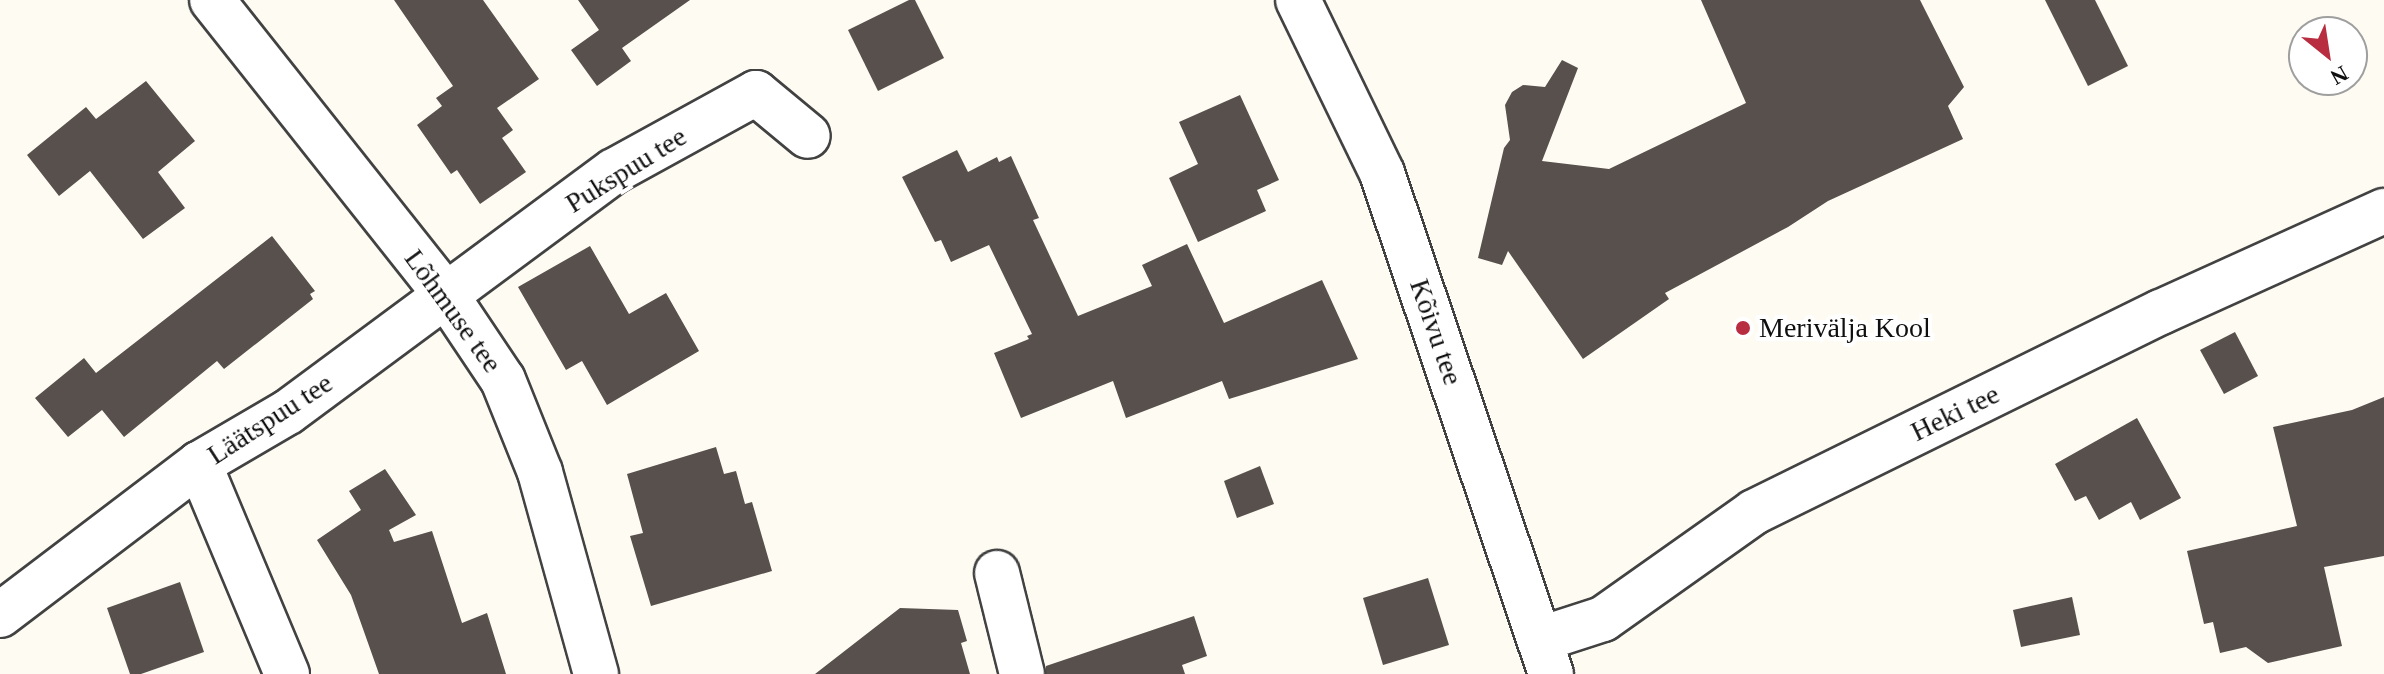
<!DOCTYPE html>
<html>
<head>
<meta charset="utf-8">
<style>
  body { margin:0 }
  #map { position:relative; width:2384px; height:674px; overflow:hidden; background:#fefbf2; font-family:"Times New Roman",serif }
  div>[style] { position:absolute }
  .building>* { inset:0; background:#57504c }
  .roads { filter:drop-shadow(2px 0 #424242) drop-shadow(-2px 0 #424242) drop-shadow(0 2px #424242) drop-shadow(0 -2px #424242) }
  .minor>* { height:44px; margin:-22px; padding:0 22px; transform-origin:22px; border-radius:22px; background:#fff }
  .dots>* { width:22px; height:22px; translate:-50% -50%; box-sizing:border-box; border:4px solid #fff; border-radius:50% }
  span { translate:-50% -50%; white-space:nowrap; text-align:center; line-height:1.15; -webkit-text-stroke:8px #fff; paint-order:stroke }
  .street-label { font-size:28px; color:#0f0f0f }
  .poi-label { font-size:28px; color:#0f0f0f }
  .left { translate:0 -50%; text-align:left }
  .north { position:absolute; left:2288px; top:16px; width:80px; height:80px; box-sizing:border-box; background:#fff; border:2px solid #9f9f9f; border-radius:50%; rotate:150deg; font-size:22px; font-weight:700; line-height:32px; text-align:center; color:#0f0f0f }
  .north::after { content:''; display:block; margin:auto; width:28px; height:36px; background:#b82e40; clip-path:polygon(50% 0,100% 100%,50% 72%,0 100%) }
</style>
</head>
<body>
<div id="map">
  <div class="building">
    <div style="clip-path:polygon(394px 0,483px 0,539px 79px,497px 108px,513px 130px,502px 138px,526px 172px,480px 204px,457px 170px,451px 174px,417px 125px,442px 106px,436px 98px,453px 86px)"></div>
    <div style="clip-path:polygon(578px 0,690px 0,622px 48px,631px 61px,597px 86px,571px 50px,599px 30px)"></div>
    <div style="clip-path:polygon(909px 0,915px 0,944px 58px,878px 91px,848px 30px)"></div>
    <div style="clip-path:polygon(1701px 0,1920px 0,1964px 87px,1948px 106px,1963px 139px,1828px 201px,1788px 227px,1665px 293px,1669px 299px,1583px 359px,1508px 251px,1502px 265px,1478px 258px,1504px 148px,1510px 140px,1505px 105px,1512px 92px,1523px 85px,1545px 87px,1562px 60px,1578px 68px,1542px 161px,1609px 169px,1746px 103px)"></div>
    <div style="clip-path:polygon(2045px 0,2095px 0,2128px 66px,2088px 86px)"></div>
    <div style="clip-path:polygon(146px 81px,195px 141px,158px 172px,185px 208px,143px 239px,90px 171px,59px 196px,27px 155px,86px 107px,96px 119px)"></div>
    <div style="clip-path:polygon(1240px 95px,1279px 180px,1257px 190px,1266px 211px,1198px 242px,1169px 178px,1198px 164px,1179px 122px)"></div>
    <div style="clip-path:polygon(957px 150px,968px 172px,997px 157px,999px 162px,1011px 156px,1039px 218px,1033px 220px,1078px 316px,1152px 286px,1142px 265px,1187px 244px,1224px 323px,1322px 280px,1358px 359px,1229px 399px,1222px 381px,1126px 418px,1113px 381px,1021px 418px,994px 353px,1029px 339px,1027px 336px,1032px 334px,989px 245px,951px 262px,941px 240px,935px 242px,902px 177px)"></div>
    <div style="clip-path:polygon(272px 236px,315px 291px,310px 294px,313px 299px,224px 369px,217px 361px,124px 437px,102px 410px,68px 437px,35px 398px,84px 358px,96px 373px)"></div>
    <div style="clip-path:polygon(590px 246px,629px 314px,666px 293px,699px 351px,607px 405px,582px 361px,566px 370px,518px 287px)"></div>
    <div style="clip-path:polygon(2235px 332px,2258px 376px,2224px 394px,2200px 350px)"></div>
    <div style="clip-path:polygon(2384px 397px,2384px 556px,2324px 567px,2342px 646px,2268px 663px,2246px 647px,2220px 653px,2213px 622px,2204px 624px,2187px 551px,2297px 526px,2273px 427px,2352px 410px)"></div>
    <div style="clip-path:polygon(2137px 418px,2181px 498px,2140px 520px,2131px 502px,2099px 520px,2086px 496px,2075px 501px,2055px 464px)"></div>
    <div style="clip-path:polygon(716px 447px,724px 474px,736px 471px,745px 504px,752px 502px,772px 571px,651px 606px,630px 536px,643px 533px,627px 474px)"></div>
    <div style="clip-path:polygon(1260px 466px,1274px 504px,1237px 518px,1224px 481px)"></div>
    <div style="clip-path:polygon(385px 469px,416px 515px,389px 530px,394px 542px,432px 531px,462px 623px,487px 613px,506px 674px,379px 674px,351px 595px,317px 540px,361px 510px,349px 491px)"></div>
    <div style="clip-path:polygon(1428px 578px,1449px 645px,1383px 665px,1363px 598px)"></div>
    <div style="clip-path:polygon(180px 582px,204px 652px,141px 674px,130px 674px,107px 608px)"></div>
    <div style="clip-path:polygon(2072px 597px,2080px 635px,2021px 647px,2013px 610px)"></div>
    <div style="clip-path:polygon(900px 608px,958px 610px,967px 641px,961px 643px,970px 674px,815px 674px)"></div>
    <div style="clip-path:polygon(1194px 616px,1207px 656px,1182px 665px,1185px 674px,1046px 674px,1046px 666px)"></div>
  </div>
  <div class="roads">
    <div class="minor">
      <div style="left:212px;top:0;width:377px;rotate:51.6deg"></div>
      <div style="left:446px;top:295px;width:102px;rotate:56.2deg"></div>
      <div style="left:503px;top:380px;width:99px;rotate:68.1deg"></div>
      <div style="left:540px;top:472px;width:210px;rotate:74.5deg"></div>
      <div style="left:1298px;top:0;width:192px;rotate:64.1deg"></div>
      <div style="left:1382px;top:173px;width:529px;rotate:71.36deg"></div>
      <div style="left:997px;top:573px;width:104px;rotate:76.1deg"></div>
      <div style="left:0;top:615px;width:250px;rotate:-37.2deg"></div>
      <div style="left:1541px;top:639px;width:65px;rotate:-17.9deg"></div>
      <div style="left:1603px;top:619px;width:185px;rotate:-35.3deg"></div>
      <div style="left:1754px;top:512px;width:453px;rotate:-26.2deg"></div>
      <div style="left:2161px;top:312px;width:245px;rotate:-24.4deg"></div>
      <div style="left:287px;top:674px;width:228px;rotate:-112.7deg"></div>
      <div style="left:199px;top:464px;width:103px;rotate:-30.3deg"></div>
      <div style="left:288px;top:412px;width:405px;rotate:-36.5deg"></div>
      <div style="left:614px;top:171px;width:162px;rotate:-28.8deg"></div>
      <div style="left:756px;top:93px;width:67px;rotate:39.6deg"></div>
    </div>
  </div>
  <div class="dots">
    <div style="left:1743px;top:328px;background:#b82e40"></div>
  </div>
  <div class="street-label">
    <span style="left:626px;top:170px;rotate:-32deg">Pukspuu tee</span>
    <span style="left:453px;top:311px;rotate:54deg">Lõhmuse tee</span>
    <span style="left:1436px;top:332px;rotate:71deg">Kõivu tee</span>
    <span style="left:1955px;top:413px;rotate:-26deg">Heki tee</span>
    <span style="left:270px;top:419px;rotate:-33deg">Läätspuu tee</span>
  </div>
  <div class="poi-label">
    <span class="left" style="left:1759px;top:328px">Merivälja Kool</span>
  </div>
  <div class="north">N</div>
</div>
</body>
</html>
